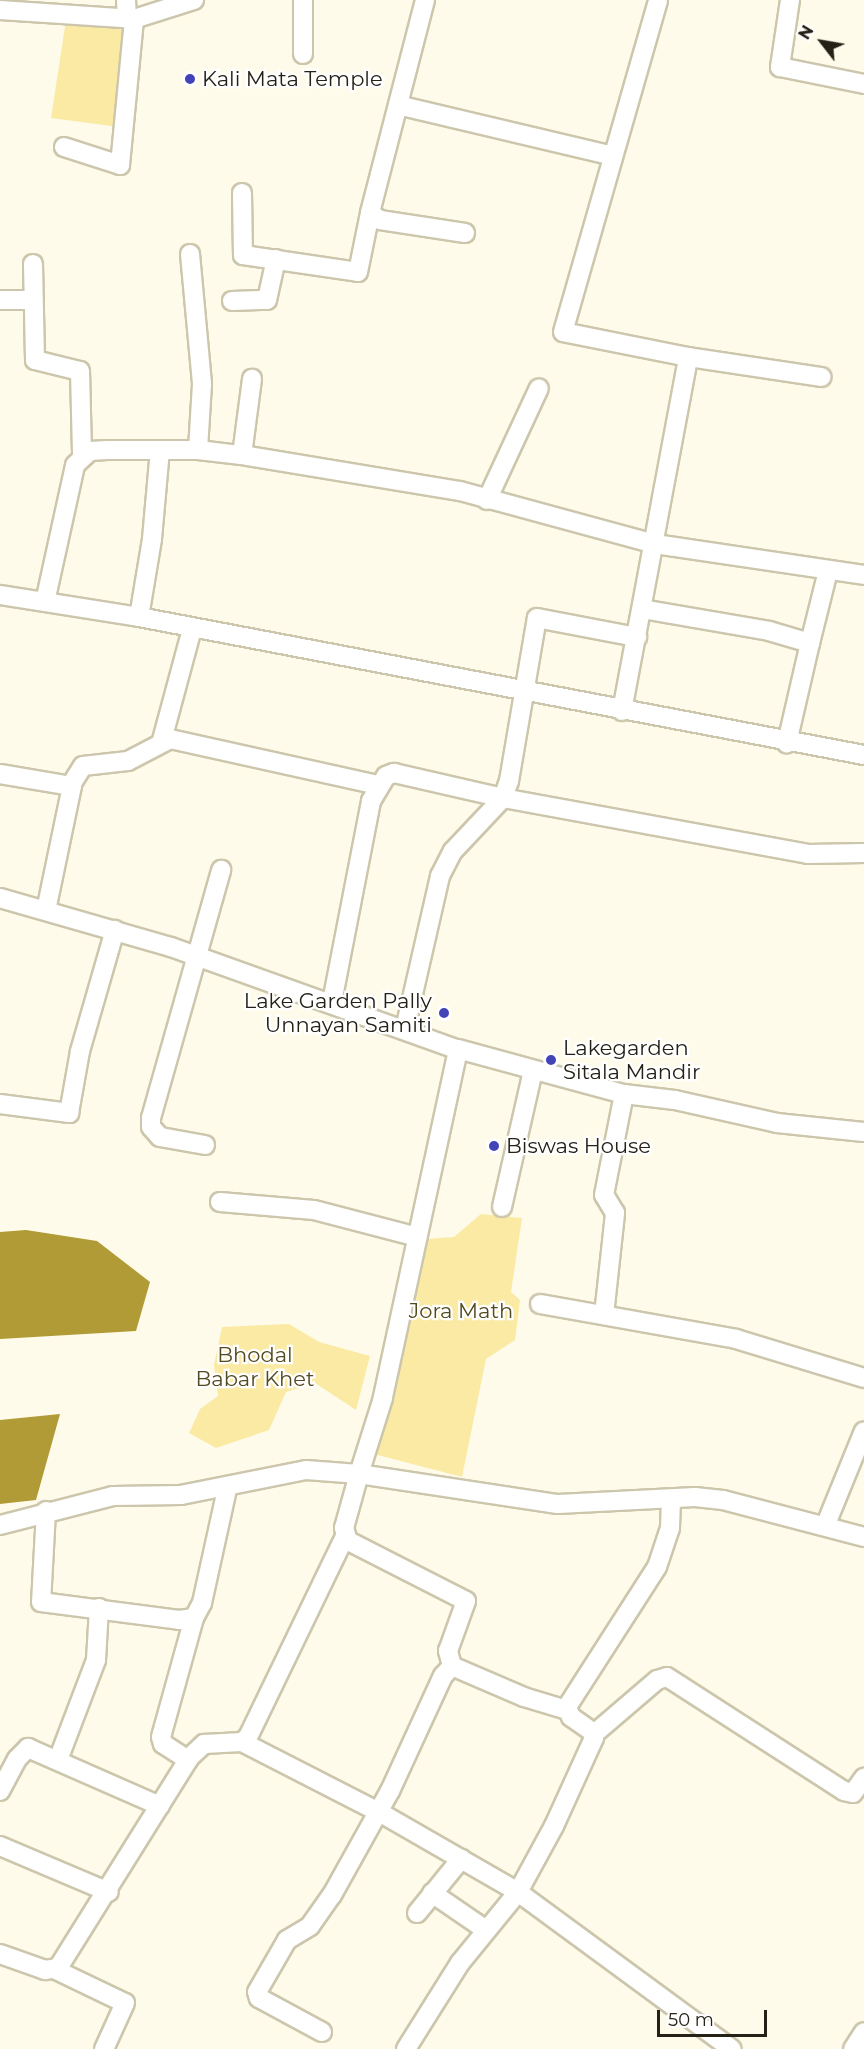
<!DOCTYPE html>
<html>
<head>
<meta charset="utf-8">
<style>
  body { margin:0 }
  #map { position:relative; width:864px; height:2049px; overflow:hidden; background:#fffbea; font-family:Montserrat,sans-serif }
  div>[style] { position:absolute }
  .green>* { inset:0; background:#faeaa3 }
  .water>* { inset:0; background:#b19b36 }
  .roads { filter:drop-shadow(2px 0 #ccc6ac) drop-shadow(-2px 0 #ccc6ac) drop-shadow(0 2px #ccc6ac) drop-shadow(0 -2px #ccc6ac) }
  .minor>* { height:18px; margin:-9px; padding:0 9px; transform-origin:9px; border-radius:9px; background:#fff }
  .dots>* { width:16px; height:16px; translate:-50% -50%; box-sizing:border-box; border:3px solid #fff; border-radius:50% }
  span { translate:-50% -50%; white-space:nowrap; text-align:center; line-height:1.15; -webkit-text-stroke:4.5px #fff; paint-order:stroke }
  .poi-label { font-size:21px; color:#242117 }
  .left { translate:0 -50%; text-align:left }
  .right { translate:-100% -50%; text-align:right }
  .park-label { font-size:21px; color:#544a21 }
  .north { position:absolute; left:792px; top:12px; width:60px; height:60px; -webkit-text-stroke:4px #fff; paint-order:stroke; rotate:301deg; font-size:16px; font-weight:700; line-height:24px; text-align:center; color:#242117 }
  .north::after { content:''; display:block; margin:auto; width:21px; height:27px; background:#242117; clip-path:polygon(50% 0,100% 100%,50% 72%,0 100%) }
  .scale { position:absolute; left:657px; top:2010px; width:110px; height:27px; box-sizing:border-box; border:3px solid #242117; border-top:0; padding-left:8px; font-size:18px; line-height:21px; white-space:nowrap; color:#242117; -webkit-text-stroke:4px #fff; paint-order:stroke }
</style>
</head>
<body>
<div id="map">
  <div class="green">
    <div style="clip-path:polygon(66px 20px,127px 26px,119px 127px,51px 118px)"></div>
    <div style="clip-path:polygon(481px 1214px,522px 1218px,511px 1292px,520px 1300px,515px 1340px,486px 1359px,462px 1477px,374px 1454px,425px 1239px,454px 1237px)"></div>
    <div style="clip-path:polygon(289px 1324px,319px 1342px,370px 1356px,356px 1410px,315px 1383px,286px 1392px,269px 1430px,216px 1448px,189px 1433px,200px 1409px,218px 1396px,214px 1365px,222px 1327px)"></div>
  </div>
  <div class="water">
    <div style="clip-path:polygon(26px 1230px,97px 1241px,150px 1282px,136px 1331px,0 1339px,0 1232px)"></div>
    <div style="clip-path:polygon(60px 1414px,36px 1500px,0 1504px,0 1420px)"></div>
  </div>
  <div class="roads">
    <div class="minor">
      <div style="left:126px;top:0;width:18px;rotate:87deg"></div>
      <div style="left:425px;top:0;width:220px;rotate:104.5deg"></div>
      <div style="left:370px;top:213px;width:12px;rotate:35deg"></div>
      <div style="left:380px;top:220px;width:86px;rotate:8.7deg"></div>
      <div style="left:790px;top:0;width:68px;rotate:98.5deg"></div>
      <div style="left:780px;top:67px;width:86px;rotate:11.4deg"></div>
      <div style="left:0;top:10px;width:134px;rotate:3.8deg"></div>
      <div style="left:134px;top:19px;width:63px;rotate:-17.6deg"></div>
      <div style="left:303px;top:54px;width:54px;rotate:-90deg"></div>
      <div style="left:398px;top:105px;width:221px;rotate:13.3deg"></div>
      <div style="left:64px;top:147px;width:59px;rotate:17.8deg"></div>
      <div style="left:120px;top:165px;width:147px;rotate:-84.5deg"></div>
      <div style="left:242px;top:193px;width:62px;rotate:89.1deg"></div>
      <div style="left:243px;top:255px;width:116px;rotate:8.4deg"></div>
      <div style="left:358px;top:272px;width:60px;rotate:-78.5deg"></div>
      <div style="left:190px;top:254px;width:131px;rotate:84.7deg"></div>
      <div style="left:202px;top:384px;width:66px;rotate:93.5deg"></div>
      <div style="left:33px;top:264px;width:96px;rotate:88.8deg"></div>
      <div style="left:35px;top:360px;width:46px;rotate:13.7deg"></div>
      <div style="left:80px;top:371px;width:84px;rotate:88.6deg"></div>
      <div style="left:0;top:300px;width:33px"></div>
      <div style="left:232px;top:301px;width:35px;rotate:-2deg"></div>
      <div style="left:267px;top:300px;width:42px;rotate:-77.6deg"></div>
      <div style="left:688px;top:357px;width:135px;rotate:8.5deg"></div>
      <div style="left:242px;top:455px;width:77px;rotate:-82.5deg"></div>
      <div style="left:487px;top:500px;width:123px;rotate:-65.1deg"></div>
      <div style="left:0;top:595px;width:141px;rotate:9deg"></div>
      <div style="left:139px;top:617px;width:738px;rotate:10.78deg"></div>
      <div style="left:45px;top:602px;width:140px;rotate:-77.6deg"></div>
      <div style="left:75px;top:465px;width:21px;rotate:-43deg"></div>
      <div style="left:90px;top:451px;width:17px;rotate:-3deg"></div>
      <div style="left:107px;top:450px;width:91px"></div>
      <div style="left:198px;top:450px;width:50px;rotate:6.8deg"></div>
      <div style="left:248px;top:456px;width:215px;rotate:9.4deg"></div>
      <div style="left:460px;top:491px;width:202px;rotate:15.2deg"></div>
      <div style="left:655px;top:544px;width:211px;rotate:8.4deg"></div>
      <div style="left:642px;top:609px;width:129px;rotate:9.8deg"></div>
      <div style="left:769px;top:631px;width:43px;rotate:16.3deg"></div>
      <div style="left:810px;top:643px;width:103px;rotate:103deg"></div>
      <div style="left:139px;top:617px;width:79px;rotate:-80.5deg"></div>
      <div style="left:152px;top:539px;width:89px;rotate:-84.9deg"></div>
      <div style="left:810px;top:643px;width:74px;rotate:-76deg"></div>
      <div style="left:622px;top:711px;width:360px;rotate:-79.4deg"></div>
      <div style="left:688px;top:357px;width:127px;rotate:-168.7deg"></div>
      <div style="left:563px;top:332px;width:345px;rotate:-74deg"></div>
      <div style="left:162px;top:740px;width:115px;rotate:-74.9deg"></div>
      <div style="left:0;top:774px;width:73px;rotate:9.5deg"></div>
      <div style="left:72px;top:786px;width:127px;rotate:101.8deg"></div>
      <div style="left:71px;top:785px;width:22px;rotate:-58deg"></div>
      <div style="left:83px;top:766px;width:45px;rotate:-6.3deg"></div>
      <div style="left:128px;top:761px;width:47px;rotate:-27.6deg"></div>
      <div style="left:170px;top:739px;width:212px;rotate:12.5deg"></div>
      <div style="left:0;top:898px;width:178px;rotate:16deg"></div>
      <div style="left:171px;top:947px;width:305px;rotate:19.7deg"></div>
      <div style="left:458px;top:1050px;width:356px;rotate:102.2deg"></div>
      <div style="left:383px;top:1398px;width:80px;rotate:107.5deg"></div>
      <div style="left:359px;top:1474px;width:53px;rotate:-175.7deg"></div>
      <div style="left:306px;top:1470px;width:127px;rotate:168.7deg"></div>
      <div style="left:181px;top:1495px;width:68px;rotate:179.2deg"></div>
      <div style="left:113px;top:1496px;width:117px;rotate:165.6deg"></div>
      <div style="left:332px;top:1002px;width:205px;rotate:-79deg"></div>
      <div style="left:371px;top:801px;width:29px;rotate:-59deg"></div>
      <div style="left:386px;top:776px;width:9px;rotate:-21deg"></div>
      <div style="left:394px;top:773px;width:112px;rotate:12.9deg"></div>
      <div style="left:503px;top:798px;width:310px;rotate:10.4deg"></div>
      <div style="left:808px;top:854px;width:56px;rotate:-1deg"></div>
      <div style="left:405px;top:1029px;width:157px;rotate:-77.1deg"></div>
      <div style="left:440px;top:876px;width:28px;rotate:-63deg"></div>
      <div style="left:453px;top:851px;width:73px;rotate:-46.7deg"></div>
      <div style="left:503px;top:798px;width:18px;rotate:-71deg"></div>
      <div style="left:509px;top:781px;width:165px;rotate:-80.3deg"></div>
      <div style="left:537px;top:618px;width:102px;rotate:10.8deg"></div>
      <div style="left:458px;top:1049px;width:172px;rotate:15.2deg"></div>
      <div style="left:624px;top:1094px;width:51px;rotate:6.7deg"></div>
      <div style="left:675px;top:1100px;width:105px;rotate:12.7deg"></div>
      <div style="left:777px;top:1123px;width:87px;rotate:5.9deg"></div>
      <div style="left:0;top:1104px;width:70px;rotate:7.4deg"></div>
      <div style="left:69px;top:1113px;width:63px;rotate:-79.9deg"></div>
      <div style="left:80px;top:1051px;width:126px;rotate:-73.9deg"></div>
      <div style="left:205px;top:1145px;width:46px;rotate:-169.9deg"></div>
      <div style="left:160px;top:1137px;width:13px;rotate:-132deg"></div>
      <div style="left:151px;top:1127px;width:9px;rotate:-90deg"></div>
      <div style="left:151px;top:1118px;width:258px;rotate:-74.2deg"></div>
      <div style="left:220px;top:1202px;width:94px;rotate:4.9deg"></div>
      <div style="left:314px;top:1210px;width:107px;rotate:14.6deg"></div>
      <div style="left:502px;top:1207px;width:140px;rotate:-77.2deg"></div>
      <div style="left:540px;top:1304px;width:199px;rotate:10.1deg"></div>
      <div style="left:736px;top:1339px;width:134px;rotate:16.9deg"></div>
      <div style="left:604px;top:1315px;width:103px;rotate:-83.8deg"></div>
      <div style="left:615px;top:1213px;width:21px;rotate:-121deg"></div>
      <div style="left:604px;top:1195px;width:103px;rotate:-78.8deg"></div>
      <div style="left:46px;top:1511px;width:91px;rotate:93.1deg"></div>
      <div style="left:41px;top:1602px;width:139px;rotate:7.4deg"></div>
      <div style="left:179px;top:1620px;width:15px;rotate:-8deg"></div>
      <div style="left:194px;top:1618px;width:17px;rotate:-62deg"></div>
      <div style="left:202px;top:1603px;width:117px;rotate:-77.6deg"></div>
      <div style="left:826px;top:1524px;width:100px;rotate:-67.8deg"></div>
      <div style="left:567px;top:1710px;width:45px;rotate:-163.2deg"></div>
      <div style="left:524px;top:1697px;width:78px;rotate:-156.7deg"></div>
      <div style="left:452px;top:1666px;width:16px;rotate:-105deg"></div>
      <div style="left:448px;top:1651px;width:53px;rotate:-70.2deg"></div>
      <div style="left:466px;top:1601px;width:132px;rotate:-153deg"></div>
      <div style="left:348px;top:1541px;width:14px;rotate:-107deg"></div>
      <div style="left:344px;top:1528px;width:56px;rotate:-74.5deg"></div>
      <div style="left:359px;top:1474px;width:201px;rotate:8.6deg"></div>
      <div style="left:558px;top:1504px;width:137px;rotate:-2.9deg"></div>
      <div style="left:695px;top:1497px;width:28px;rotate:6deg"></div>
      <div style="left:723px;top:1500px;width:146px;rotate:14.7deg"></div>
      <div style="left:594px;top:1734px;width:83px;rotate:-40.6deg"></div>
      <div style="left:657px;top:1680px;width:10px;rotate:-17deg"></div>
      <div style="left:667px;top:1677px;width:211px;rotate:32.8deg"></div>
      <div style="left:844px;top:1791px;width:9px;rotate:13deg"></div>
      <div style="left:853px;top:1793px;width:19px;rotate:-54deg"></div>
      <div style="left:242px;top:1742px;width:154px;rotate:27.1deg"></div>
      <div style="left:379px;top:1812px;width:160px;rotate:29.9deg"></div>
      <div style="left:518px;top:1892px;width:265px;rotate:36.3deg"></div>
      <div style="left:58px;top:1760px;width:107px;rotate:-69.2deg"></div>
      <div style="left:96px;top:1660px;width:52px;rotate:-86.7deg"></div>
      <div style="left:188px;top:1760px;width:30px;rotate:-147deg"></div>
      <div style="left:163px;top:1744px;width:7px;rotate:-106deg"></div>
      <div style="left:161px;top:1737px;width:123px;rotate:-74.5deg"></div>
      <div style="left:0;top:1791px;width:36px;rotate:-62deg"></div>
      <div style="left:17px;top:1759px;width:16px;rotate:-45deg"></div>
      <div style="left:28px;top:1748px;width:144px;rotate:23.7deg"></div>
      <div style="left:0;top:1846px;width:118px;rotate:22.9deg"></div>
      <div style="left:432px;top:1893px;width:65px;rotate:34.4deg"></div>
      <div style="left:417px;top:1913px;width:70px;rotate:-50.8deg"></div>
      <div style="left:0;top:1954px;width:48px;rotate:19.6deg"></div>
      <div style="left:45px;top:1970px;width:13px;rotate:-9deg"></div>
      <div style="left:58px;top:1968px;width:248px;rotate:-58deg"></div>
      <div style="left:189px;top:1758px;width:21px;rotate:-43deg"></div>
      <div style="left:204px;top:1744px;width:38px;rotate:-3deg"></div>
      <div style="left:242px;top:1742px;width:8px;rotate:-40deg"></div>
      <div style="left:248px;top:1737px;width:223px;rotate:-64.2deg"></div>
      <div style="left:56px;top:1970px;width:76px;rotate:25.6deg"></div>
      <div style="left:125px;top:2003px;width:51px;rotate:114.5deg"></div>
      <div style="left:322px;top:2032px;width:72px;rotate:-151.6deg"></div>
      <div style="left:259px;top:1998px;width:6px;rotate:-108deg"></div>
      <div style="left:257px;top:1992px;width:60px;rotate:-60deg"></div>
      <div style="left:287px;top:1940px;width:27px;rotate:-31deg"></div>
      <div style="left:310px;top:1926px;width:38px;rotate:-55deg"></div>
      <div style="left:332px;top:1895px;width:119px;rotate:-60.9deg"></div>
      <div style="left:390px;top:1791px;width:127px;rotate:-65.3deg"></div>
      <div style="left:443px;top:1676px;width:13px;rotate:-48deg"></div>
      <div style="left:406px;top:2049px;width:102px;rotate:-57.9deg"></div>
      <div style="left:460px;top:1963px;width:92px;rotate:-50.8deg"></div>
      <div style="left:518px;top:1892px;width:75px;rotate:-61.4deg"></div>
      <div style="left:554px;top:1826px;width:97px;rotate:-65.6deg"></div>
      <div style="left:594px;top:1738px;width:5px;rotate:-90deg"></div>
      <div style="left:594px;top:1733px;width:28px;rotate:-145deg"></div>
      <div style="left:571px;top:1717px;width:11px;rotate:-112deg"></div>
      <div style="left:567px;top:1707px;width:166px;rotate:-57.3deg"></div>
      <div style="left:657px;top:1567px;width:41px;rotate:-71.6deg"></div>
      <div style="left:670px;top:1528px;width:29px;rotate:-88deg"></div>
      <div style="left:853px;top:2049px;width:20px;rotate:-57deg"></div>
    </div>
  </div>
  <div class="dots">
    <div style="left:190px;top:79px;background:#4343b8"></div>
    <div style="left:444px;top:1013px;background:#4343b8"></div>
    <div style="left:551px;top:1060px;background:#4343b8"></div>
    <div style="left:494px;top:1146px;background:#4343b8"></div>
  </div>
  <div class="poi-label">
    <span class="left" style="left:202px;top:79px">Kali Mata Temple</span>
    <span class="right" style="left:432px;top:1013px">Lake Garden Pally<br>Unnayan Samiti</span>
    <span class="left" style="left:563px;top:1060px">Lakegarden<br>Sitala Mandir</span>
    <span class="left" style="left:506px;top:1146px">Biswas House</span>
  </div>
  <div class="park-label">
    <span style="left:461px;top:1311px">Jora Math</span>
    <span style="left:255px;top:1367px">Bhodal<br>Babar Khet</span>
  </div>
  <div class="north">N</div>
  <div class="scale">50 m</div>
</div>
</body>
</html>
